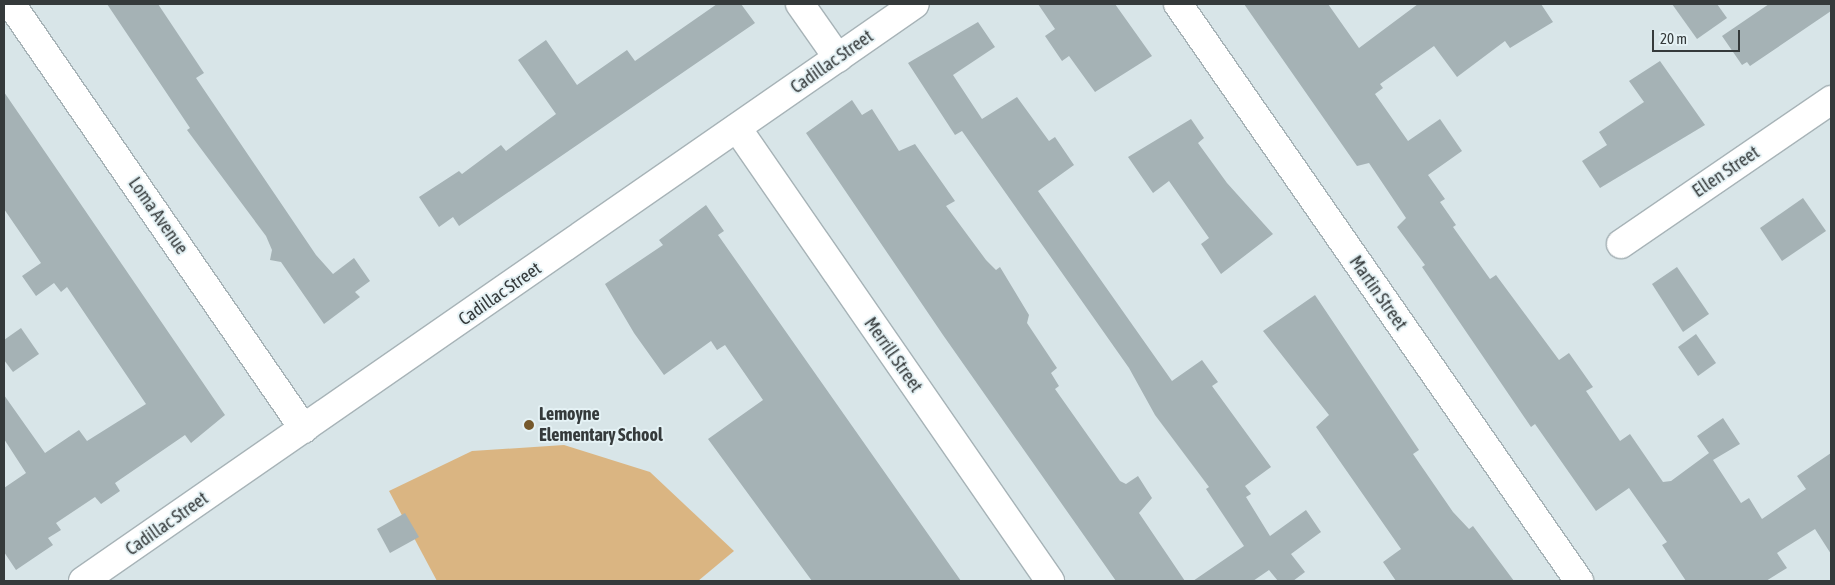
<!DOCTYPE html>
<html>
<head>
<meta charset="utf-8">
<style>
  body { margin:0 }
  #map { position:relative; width:1835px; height:585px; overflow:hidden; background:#d8e5e8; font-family:"Asap Condensed",sans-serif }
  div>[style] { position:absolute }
  .green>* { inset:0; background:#dab582 }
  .building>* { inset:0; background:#a5b2b5 }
  .roads { filter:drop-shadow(1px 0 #a7b3b7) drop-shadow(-1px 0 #a7b3b7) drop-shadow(0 1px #a7b3b7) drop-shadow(0 -1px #a7b3b7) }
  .minor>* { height:28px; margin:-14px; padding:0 14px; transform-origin:14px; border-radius:14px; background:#fff }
  .dots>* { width:14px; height:14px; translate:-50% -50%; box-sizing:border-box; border:2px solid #e5f2f5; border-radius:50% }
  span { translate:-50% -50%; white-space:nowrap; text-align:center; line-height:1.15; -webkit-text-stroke:4px #e5f2f5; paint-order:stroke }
  .street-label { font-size:18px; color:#353a3b }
  .poi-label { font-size:18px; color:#353a3b; font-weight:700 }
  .left { translate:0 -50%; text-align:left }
  .frame { position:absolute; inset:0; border:5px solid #353a3b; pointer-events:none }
  .scale { position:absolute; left:1652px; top:30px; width:88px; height:22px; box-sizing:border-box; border:2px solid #353a3b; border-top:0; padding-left:6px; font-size:15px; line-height:18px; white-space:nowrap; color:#353a3b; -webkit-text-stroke:4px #e5f2f5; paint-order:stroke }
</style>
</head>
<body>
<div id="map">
  <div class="green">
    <div style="clip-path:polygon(564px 445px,650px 472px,734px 551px,698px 581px,437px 581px,389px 491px,472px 451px)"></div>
  </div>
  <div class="building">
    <div style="clip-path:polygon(107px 4px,158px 4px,204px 73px,196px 78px,316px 255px,333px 274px,354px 258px,370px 281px,355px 292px,360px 297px,324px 324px,281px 262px,270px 260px,272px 250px,266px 236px,187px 130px,190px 128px)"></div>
    <div style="clip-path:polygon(717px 4px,741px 4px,755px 23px,459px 226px,453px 217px,439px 227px,419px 197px,459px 171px,462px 174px,501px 145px,506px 151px,556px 114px,518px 60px,546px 40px,577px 85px,627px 50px,635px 61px)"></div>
    <div style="clip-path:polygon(1038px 4px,1115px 4px,1152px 56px,1095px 92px,1069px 56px,1062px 61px,1045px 36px,1055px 29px)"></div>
    <div style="clip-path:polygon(1244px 4px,1328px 4px,1359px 48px,1418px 4px,1541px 4px,1553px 22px,1510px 48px,1505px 41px,1457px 77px,1434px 46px,1380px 84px,1383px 88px,1375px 94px,1408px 141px,1440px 119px,1462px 151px,1428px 175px,1445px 199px,1440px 202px,1456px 225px,1453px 227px,1490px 279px,1496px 275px,1559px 360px,1569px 353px,1593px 387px,1586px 391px,1620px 441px,1630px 434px,1663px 482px,1671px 481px,1709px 453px,1697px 436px,1723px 418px,1740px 444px,1713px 460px,1741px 503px,1749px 498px,1762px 519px,1806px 489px,1797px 476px,1831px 453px,1831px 554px,1815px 529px,1777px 553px,1787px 568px,1766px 581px,1686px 581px,1662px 545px,1667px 542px,1629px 488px,1596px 511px,1535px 424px,1531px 427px,1518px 408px,1422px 267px,1425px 265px,1397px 227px,1406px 218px,1369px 163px,1357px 166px)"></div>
    <div style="clip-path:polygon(1672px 4px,1717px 4px,1727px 18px,1697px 39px)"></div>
    <div style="clip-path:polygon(1769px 4px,1831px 4px,1831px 11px,1750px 66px,1747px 62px,1742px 65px,1722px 36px)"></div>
    <div style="clip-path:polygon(978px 22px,995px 47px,953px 75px,982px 119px,1017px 97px,1049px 141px,1055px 137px,1074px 165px,1038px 191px,1172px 381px,1202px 360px,1218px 382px,1212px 386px,1271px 467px,1245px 486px,1251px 494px,1246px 497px,1270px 536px,1306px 510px,1321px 532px,1291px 554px,1305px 572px,1293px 581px,1278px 581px,1269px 570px,1253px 581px,1193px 581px,1244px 546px,1206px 489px,1209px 487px,1155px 415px,1129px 368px,962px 131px,955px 135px,908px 63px)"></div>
    <div style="clip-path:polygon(1660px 61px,1705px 125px,1600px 188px,1582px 161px,1607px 145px,1599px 132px,1644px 102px,1629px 81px)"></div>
    <div style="clip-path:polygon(4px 92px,225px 415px,191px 443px,185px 435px,115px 483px,120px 491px,101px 504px,95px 497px,56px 523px,61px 530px,48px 538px,53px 545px,16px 570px,4px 552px,4px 488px,26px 473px,4px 439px,4px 395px,45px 453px,79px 430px,87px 441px,146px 404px,67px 287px,61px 292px,54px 283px,36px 296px,22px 276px,41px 263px,4px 209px)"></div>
    <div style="clip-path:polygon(852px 100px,862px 115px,872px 109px,899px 151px,915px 144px,955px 201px,946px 206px,986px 260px,996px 270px,1000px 267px,1029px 315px,1027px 323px,1057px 368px,1051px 373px,1059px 386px,1055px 389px,1120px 481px,1126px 484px,1138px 476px,1152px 498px,1139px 513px,1185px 581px,1116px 581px,943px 335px,806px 133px)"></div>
    <div style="clip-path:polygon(1191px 119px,1204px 138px,1198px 143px,1227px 183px,1273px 234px,1221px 274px,1201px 244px,1209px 238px,1169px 181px,1153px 193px,1128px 157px)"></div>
    <div style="clip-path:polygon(1803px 198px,1826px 231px,1782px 261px,1760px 228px)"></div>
    <div style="clip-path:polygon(706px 205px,724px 231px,718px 235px,961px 581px,812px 581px,708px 439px,763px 400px,725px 345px,717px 350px,711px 341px,664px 375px,634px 333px,605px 284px,663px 245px,659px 240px)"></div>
    <div style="clip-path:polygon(1677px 267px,1709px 314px,1683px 332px,1652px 284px)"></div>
    <div style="clip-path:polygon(1315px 295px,1419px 450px,1413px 454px,1453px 512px,1469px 529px,1473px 526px,1514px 581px,1396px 581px,1383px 562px,1401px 549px,1316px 427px,1329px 415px,1263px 331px)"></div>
    <div style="clip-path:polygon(21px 328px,39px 354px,13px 372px,4px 360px,4px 340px)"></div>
    <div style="clip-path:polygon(1696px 334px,1716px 363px,1698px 376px,1678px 347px)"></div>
    <div style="clip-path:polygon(405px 513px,419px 537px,390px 553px,377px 529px)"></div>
  </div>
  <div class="roads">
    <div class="minor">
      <div style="left:11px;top:4px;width:516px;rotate:55.42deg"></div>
      <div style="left:800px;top:4px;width:66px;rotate:54.9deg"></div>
      <div style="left:1178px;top:4px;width:703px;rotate:55.2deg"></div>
      <div style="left:737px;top:128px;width:551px;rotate:55.36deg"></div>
      <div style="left:1621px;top:244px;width:255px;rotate:-34.4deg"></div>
      <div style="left:83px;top:581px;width:1012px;rotate:-34.74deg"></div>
    </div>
  </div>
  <div class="dots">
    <div style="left:529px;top:425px;background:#76592c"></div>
  </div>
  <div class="street-label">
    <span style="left:832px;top:62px;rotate:-35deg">Cadillac Street</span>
    <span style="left:1726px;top:172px;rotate:-34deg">Ellen Street</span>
    <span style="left:158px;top:216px;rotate:55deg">Loma Avenue</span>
    <span style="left:1378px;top:293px;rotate:55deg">Martin Street</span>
    <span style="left:500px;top:294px;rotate:-35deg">Cadillac Street</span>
    <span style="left:893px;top:355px;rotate:55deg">Merrill Street</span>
    <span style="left:167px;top:524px;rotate:-35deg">Cadillac Street</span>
  </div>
  <div class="poi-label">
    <span class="left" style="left:539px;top:425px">Lemoyne<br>Elementary School</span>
  </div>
  <div class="frame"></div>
  <div class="scale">20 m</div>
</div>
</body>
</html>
